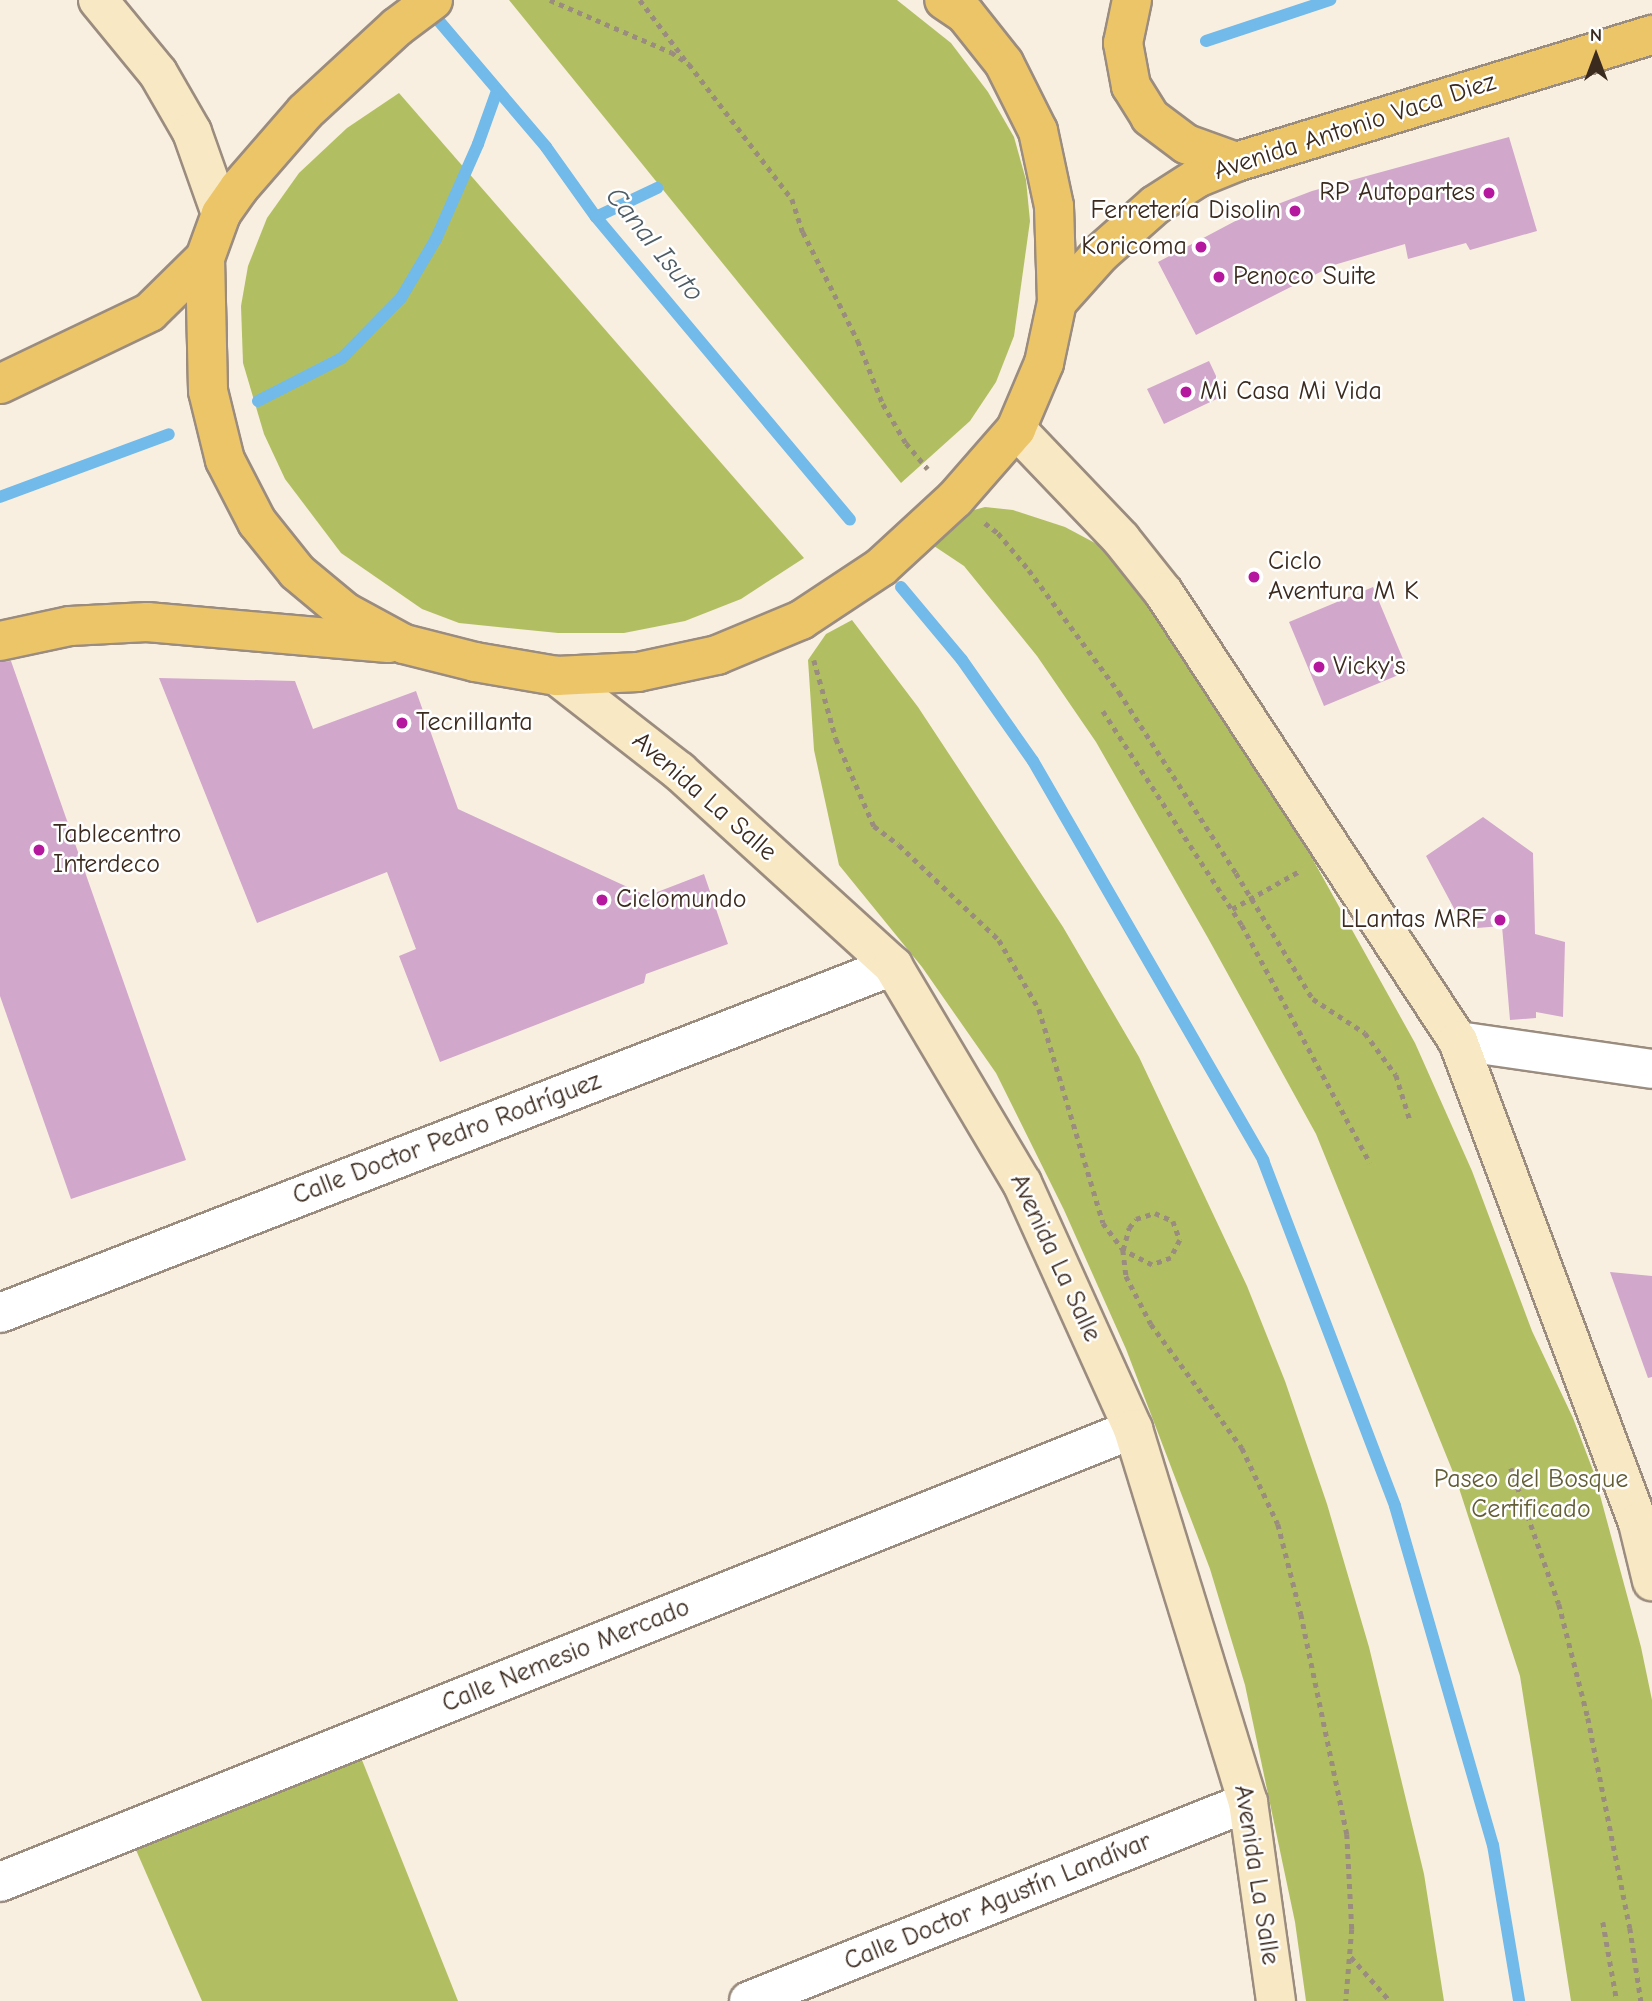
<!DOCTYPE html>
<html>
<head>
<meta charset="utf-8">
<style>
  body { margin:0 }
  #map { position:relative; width:1652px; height:2001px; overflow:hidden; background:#f9efe0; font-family:"Comic Neue",sans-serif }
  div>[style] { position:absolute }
  .green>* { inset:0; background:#b1bf62 }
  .stream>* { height:12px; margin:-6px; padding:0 6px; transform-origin:6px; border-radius:6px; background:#71baea }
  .building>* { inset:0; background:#d1a7cc }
  .path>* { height:4.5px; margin-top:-2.25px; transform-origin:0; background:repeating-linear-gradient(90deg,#9a8c7f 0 5px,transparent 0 10px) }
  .roads { filter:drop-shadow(2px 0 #9a8c7f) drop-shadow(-2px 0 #9a8c7f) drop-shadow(0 2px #9a8c7f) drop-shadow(0 -2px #9a8c7f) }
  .street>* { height:38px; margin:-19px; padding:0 19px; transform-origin:19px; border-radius:19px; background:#fff }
  .secondary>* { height:38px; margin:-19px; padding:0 19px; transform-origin:19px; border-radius:19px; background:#f8e8c3 }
  .highway>* { height:38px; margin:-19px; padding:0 19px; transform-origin:19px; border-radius:19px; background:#edc569 }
  .dots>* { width:19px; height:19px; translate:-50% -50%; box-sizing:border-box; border:4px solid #fff; border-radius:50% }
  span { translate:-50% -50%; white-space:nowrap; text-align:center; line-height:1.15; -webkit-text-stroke:5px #fff; paint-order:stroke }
  .street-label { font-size:26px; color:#3b2a1e }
  .poi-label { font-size:26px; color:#3b2a1e }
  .right { translate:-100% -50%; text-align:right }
  .left { translate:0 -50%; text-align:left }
  .park-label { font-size:26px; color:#645e36 }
  .water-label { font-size:28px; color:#4e5c65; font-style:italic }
  .north { position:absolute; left:1561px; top:21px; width:70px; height:70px; -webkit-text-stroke:5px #fff; paint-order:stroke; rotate:0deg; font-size:19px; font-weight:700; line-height:28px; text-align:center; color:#3b2a1e }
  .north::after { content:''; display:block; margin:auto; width:24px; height:32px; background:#3b2a1e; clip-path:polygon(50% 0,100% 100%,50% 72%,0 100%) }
</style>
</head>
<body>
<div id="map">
  <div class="green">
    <div style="clip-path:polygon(509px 0,897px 0,951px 43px,988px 92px,1014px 137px,1026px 180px,1030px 221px,1014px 336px,996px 382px,970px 421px,901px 483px)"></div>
    <div style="clip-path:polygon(399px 93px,804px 558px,741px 599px,685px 621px,624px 633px,558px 633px,459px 623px,422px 609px,341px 553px,285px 479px,264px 434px,243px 363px,241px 306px,248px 266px,267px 218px,299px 173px,347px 128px)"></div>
    <div style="clip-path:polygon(985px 507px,1013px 510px,1065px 527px,1095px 543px,1119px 561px,1268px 779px,1415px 1043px,1472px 1171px,1532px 1331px,1573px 1418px,1594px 1473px,1641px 1647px,1652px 1700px,1652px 2001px,1571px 2001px,1520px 1676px,1457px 1482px,1316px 1134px,1208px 938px,1096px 742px,1037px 656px,964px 566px,934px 546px,949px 524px,970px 511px)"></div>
    <div style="clip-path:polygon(852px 620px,918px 707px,1063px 927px,1139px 1057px,1247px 1286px,1285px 1381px,1327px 1504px,1369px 1647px,1424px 1874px,1444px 2001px,1306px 2001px,1295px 1922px,1245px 1685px,1210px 1569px,1126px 1349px,1064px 1210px,996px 1073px,922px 967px,839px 865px,814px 750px,808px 660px,826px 634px)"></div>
    <div style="clip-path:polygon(362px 1760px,458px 2001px,202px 2001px,136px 1850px)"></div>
  </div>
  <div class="stream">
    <div style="left:427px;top:7px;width:184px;rotate:49.6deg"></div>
    <div style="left:546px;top:147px;width:86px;rotate:54.5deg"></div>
    <div style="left:596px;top:217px;width:395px;rotate:50deg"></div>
    <div style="left:1206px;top:41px;width:131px;rotate:-18.3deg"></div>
    <div style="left:596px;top:217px;width:68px;rotate:-25.4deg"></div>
    <div style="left:258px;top:401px;width:94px;rotate:-27.1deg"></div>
    <div style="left:342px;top:358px;width:84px;rotate:-45.5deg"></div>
    <div style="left:401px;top:298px;width:69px;rotate:-59.3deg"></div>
    <div style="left:436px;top:239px;width:104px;rotate:-66.1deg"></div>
    <div style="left:478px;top:144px;width:56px;rotate:-70.3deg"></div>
    <div style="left:0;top:497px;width:180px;rotate:-20.4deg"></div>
    <div style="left:901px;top:587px;width:95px;rotate:50.1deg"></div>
    <div style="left:962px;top:660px;width:123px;rotate:54.9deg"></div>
    <div style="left:1033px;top:761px;width:461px;rotate:60deg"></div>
    <div style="left:1263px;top:1160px;width:370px;rotate:69.1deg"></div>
    <div style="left:1395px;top:1506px;width:353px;rotate:73.9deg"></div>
    <div style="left:1493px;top:1845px;width:158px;rotate:80.5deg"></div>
  </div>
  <div class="building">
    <div style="clip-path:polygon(1509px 137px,1537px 231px,1470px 250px,1466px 243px,1408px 259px,1405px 244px,1334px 265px,1196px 335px,1158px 262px,1241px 218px,1312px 191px)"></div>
    <div style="clip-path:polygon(1209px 361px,1225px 395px,1164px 424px,1147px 389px)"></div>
    <div style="clip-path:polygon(1373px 587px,1408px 671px,1324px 706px,1289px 622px)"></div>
    <div style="clip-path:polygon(11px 661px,186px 1160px,71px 1199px,0 996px,0 662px)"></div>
    <div style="clip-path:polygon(159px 678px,295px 681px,313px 729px,416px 691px,458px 809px,647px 896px,704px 874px,728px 944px,646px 974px,644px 983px,440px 1062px,399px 956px,416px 949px,387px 872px,257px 923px)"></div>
    <div style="clip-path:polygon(1483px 817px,1533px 853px,1535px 934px,1565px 942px,1563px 1017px,1536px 1012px,1536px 1018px,1510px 1020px,1502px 926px,1477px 928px,1457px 914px,1426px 856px)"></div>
    <div style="clip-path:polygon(1610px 1272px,1652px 1276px,1652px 1377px,1648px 1378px)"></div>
  </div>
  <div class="path">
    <div style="left:550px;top:0;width:132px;rotate:23.3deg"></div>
    <div style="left:671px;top:52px;width:22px;rotate:34deg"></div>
    <div style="left:689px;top:64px;width:170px;rotate:52.7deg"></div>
    <div style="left:792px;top:199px;width:35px;rotate:72deg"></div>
    <div style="left:803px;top:232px;width:122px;rotate:63.2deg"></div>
    <div style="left:858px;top:341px;width:68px;rotate:68.4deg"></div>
    <div style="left:883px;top:404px;width:45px;rotate:59.5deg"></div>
    <div style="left:906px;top:443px;width:34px;rotate:50deg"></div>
    <div style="left:640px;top:0;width:76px;rotate:53deg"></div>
    <div style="left:985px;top:523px;width:16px;rotate:38deg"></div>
    <div style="left:998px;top:533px;width:48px;rotate:50deg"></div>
    <div style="left:1029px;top:570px;width:152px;rotate:53.6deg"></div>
    <div style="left:1119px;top:692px;width:216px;rotate:57.1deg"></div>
    <div style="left:1236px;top:873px;width:148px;rotate:58.6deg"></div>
    <div style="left:1313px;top:999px;width:62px;rotate:33.2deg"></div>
    <div style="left:1365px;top:1033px;width:52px;rotate:53.6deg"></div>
    <div style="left:1396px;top:1075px;width:47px;rotate:72.7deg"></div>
    <div style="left:814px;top:660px;width:82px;rotate:74.4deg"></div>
    <div style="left:836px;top:739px;width:95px;rotate:66.4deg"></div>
    <div style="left:874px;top:826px;width:31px;rotate:37deg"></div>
    <div style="left:899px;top:845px;width:138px;rotate:43.5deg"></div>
    <div style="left:999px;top:940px;width:80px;rotate:59.9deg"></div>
    <div style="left:1039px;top:1009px;width:223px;rotate:73.3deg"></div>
    <div style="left:1103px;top:1223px;width:34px;rotate:53deg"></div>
    <div style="left:1123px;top:1250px;width:26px;rotate:83deg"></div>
    <div style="left:1126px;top:1276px;width:54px;rotate:62.5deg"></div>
    <div style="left:1151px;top:1324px;width:154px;rotate:53.7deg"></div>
    <div style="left:1242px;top:1448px;width:84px;rotate:64.7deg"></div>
    <div style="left:1278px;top:1524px;width:93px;rotate:75.7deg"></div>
    <div style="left:1301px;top:1614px;width:225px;rotate:78.2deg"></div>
    <div style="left:1347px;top:1834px;width:95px;rotate:87deg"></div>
    <div style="left:1352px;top:1929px;width:72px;rotate:94.8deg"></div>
    <div style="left:1103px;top:711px;width:255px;rotate:57deg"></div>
    <div style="left:1242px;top:925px;width:270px;rotate:61.7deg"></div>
    <div style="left:1232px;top:909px;width:76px;rotate:-29.3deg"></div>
    <div style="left:1155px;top:1213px;width:20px;rotate:24deg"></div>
    <div style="left:1173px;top:1221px;width:20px;rotate:70deg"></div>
    <div style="left:1180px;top:1240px;width:20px;rotate:117deg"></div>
    <div style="left:1171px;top:1258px;width:20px;rotate:160deg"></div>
    <div style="left:1152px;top:1265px;width:33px;rotate:-153deg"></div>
    <div style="left:1123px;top:1250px;width:23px;rotate:-75deg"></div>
    <div style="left:1129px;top:1228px;width:11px;rotate:-52deg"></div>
    <div style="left:1136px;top:1219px;width:20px;rotate:-18deg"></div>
    <div style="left:1511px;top:1468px;width:144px;rotate:70.6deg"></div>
    <div style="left:1559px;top:1604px;width:118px;rotate:75.7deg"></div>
    <div style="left:1588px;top:1718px;width:214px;rotate:78.7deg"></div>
    <div style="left:1630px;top:1928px;width:74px;rotate:81.4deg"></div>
    <div style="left:1603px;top:1922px;width:80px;rotate:80deg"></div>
    <div style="left:1351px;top:1957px;width:59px;rotate:48.4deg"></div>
  </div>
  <div class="roads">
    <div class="street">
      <div style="left:1458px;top:1041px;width:196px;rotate:8.2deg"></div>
      <div style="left:0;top:1313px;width:958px;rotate:-21.24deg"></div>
      <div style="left:0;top:1882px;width:1220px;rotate:-21.79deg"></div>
      <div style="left:749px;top:2001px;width:537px;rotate:-21.74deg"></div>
    </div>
    <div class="secondary">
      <div style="left:98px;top:0;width:94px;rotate:50.6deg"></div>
      <div style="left:158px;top:73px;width:68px;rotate:60deg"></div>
      <div style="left:192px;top:132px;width:87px;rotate:70.5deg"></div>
      <div style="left:1016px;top:429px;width:152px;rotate:46.3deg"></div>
      <div style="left:1121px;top:539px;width:69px;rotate:51.5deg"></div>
      <div style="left:1164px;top:593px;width:536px;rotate:56.73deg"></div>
      <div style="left:1458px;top:1041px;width:515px;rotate:69.52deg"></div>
      <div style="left:1638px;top:1523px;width:60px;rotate:76.4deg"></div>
      <div style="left:557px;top:676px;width:155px;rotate:37.9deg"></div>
      <div style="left:679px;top:771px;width:290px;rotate:42.3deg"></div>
      <div style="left:893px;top:966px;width:252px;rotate:59.3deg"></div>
      <div style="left:1022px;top:1183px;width:270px;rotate:65.7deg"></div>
      <div style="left:1133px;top:1429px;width:390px;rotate:72.9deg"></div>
      <div style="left:1248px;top:1802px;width:201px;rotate:82deg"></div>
    </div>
    <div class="highway">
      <div style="left:433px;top:0;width:45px;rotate:143.1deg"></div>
      <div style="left:397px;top:27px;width:125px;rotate:137.3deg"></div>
      <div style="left:305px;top:112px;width:101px;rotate:131deg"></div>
      <div style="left:239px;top:188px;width:32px;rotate:125deg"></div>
      <div style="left:221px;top:214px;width:47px;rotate:110deg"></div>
      <div style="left:205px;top:258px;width:133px;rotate:88.7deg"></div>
      <div style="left:208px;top:391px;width:71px;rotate:76.2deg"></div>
      <div style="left:225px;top:460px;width:70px;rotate:62.7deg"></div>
      <div style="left:257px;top:522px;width:64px;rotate:51.3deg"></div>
      <div style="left:297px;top:572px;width:62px;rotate:39.8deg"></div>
      <div style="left:345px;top:612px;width:67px;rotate:28.5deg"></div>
      <div style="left:404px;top:644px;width:73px;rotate:14.2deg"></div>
      <div style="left:475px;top:662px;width:83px;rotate:9.7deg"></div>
      <div style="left:557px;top:676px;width:81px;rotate:-2.8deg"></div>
      <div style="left:638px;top:672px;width:81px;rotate:-12.1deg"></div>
      <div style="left:717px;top:655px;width:91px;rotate:-22.6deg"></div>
      <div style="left:801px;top:620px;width:96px;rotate:-33.5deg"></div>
      <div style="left:881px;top:567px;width:100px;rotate:-42.6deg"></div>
      <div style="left:955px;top:499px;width:93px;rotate:-48.9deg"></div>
      <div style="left:1016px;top:429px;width:72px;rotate:-67deg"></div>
      <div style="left:1044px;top:363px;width:62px;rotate:-78deg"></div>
      <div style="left:1057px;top:302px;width:96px;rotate:-91.8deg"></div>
      <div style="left:1054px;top:206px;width:77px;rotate:-102deg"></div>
      <div style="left:1038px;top:131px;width:76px;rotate:-116.6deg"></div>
      <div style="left:1004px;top:63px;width:63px;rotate:-128.5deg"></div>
      <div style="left:965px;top:14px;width:25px;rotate:-146deg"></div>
      <div style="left:1132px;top:0;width:44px;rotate:101.8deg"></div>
      <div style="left:1123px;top:43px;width:44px;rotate:79.5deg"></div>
      <div style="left:1131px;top:86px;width:36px;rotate:58deg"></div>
      <div style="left:1150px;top:117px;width:45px;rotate:36.9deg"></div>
      <div style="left:1186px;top:144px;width:53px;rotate:19.8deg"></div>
      <div style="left:1057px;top:302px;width:66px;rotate:-48.1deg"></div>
      <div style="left:1101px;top:253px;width:72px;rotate:-41.6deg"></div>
      <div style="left:1155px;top:205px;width:50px;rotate:-32.7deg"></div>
      <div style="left:1197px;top:178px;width:42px;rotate:-22.3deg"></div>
      <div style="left:1236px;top:162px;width:435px;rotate:-17deg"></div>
      <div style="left:0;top:384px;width:166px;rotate:-25.6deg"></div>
      <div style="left:150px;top:312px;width:77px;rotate:-44.5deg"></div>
      <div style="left:0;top:641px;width:72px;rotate:-12.1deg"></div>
      <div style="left:70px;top:626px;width:77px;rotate:-3deg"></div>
      <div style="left:147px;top:622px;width:242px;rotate:5deg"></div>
    </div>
  </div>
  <div class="dots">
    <div style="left:1489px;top:193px;background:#b5179e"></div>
    <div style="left:1295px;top:211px;background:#b5179e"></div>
    <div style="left:1201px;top:247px;background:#b5179e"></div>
    <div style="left:1219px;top:277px;background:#b5179e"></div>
    <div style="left:1186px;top:392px;background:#b5179e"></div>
    <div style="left:1254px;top:577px;background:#b5179e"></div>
    <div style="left:1319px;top:667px;background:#b5179e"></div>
    <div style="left:402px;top:723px;background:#b5179e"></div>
    <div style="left:39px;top:850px;background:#b5179e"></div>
    <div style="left:602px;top:900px;background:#b5179e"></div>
    <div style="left:1500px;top:920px;background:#b5179e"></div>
  </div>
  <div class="street-label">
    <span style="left:1355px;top:127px;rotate:-18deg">Avenida Antonio Vaca Diez</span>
    <span style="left:704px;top:797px;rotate:41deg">Avenida La Salle</span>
    <span style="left:447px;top:1139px;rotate:-21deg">Calle Doctor Pedro Rodríguez</span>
    <span style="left:1055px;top:1258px;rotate:65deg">Avenida La Salle</span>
    <span style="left:566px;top:1656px;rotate:-22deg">Calle Nemesio Mercado</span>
    <span style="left:1256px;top:1875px;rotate:81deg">Avenida La Salle</span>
    <span style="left:998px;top:1902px;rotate:-22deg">Calle Doctor Agustín Landívar</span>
  </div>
  <div class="poi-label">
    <span class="right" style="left:1475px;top:193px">RP Autopartes</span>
    <span class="right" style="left:1281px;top:211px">Ferretería Disolin</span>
    <span class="right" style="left:1187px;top:247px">Koricoma</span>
    <span class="left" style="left:1233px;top:277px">Penoco Suite</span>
    <span class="left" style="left:1200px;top:392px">Mi Casa Mi Vida</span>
    <span class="left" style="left:1268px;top:577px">Ciclo<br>Aventura M K</span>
    <span class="left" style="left:1333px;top:667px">Vicky's</span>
    <span class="left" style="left:416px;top:723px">Tecnillanta</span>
    <span class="left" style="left:53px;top:850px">Tablecentro<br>Interdeco</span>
    <span class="left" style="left:616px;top:900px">Ciclomundo</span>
    <span class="right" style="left:1486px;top:920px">LLantas MRF</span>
  </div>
  <div class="park-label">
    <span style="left:1531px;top:1495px">Paseo del Bosque<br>Certificado</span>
  </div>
  <div class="water-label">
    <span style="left:655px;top:244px;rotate:51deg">Canal Isuto</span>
  </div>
  <div class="north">N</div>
</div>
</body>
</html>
